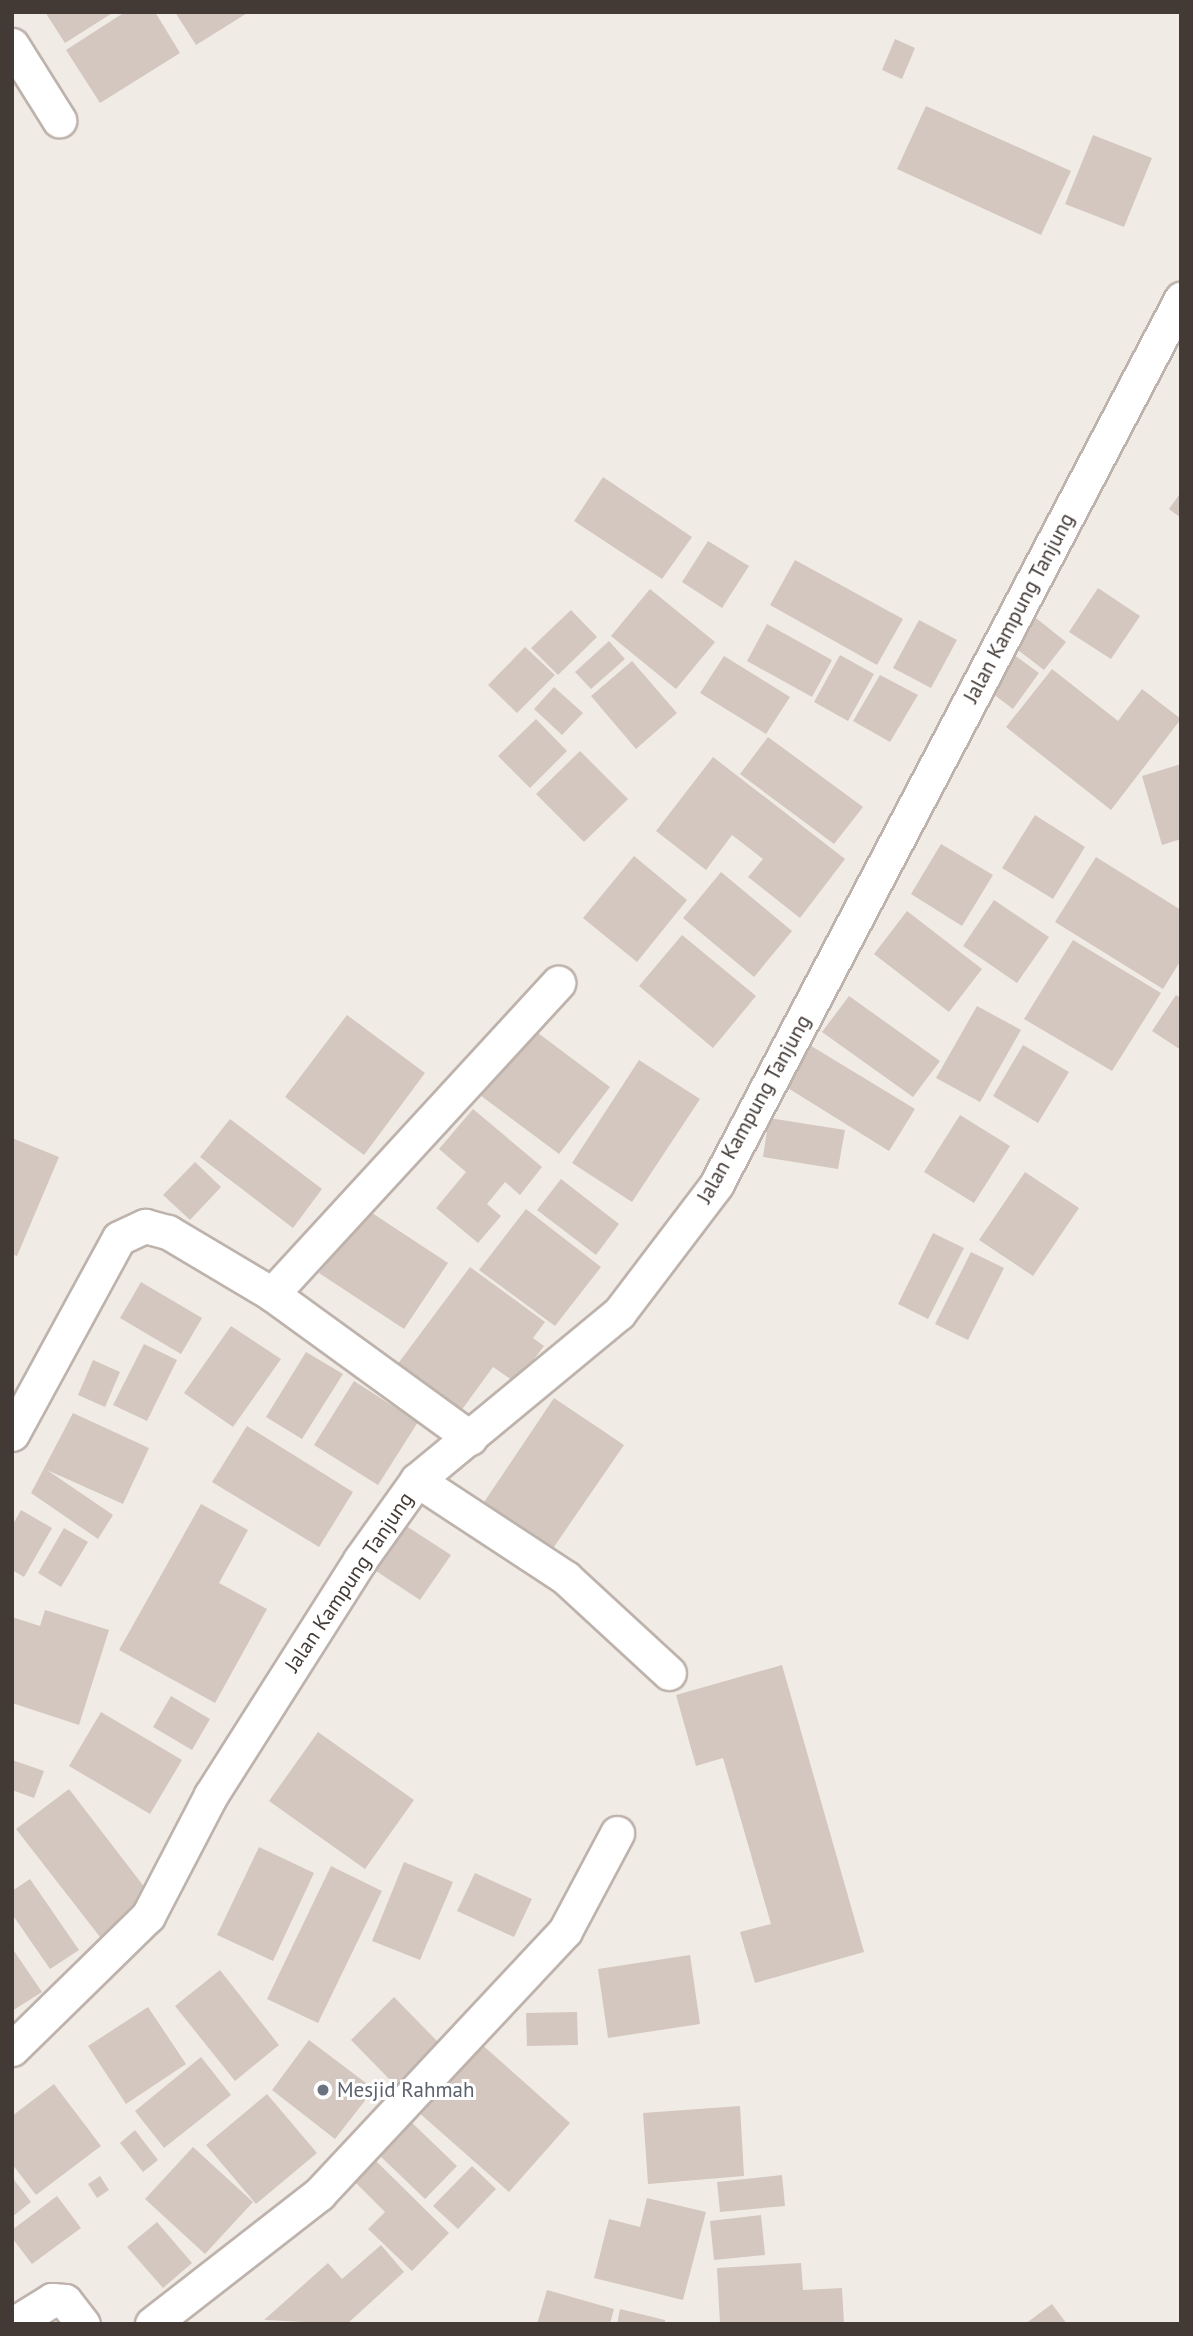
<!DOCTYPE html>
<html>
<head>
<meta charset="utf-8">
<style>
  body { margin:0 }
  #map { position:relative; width:1193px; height:2336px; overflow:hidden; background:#f1ebe6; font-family:"PT Sans",sans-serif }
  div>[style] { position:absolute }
  .building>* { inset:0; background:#d4c7bf }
  .roads { filter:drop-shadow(2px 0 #beb3ac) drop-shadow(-2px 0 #beb3ac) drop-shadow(0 2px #beb3ac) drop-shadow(0 -2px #beb3ac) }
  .minor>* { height:33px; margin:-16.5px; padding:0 16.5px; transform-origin:16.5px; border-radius:16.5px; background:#fff }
  .dots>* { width:19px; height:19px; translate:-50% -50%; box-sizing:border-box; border:4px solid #fff; border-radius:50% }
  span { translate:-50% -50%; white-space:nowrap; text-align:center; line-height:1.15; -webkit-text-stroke:6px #fff; paint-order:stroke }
  .street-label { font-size:21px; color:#433a36 }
  .worship-label { font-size:21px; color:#5b616d }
  .left { translate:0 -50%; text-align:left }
  .frame { position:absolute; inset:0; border:14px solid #433a36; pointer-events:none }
</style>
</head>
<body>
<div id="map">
  <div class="building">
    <div style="clip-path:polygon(45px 12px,114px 12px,65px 43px)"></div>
    <div style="clip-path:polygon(125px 12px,155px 12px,180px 53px,100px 103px,66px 50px)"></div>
    <div style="clip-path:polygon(175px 12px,249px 12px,196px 45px)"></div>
    <div style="clip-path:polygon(895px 39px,915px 48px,902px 79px,882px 70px)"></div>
    <div style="clip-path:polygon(926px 106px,1071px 171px,1041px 235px,897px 169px)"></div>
    <div style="clip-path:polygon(1093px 135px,1152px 158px,1124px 227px,1065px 204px)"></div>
    <div style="clip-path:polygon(603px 477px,692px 537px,662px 579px,574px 521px)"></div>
    <div style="clip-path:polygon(1181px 492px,1181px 518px,1169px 509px)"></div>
    <div style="clip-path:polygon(708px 541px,749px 566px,722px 608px,682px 582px)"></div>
    <div style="clip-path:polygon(795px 560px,903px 619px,877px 665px,770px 605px)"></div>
    <div style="clip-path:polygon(1098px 588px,1140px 616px,1111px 659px,1069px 632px)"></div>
    <div style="clip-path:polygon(650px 589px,715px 642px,676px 689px,611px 636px)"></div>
    <div style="clip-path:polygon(571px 610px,597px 637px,558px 675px,531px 648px)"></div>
    <div style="clip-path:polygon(1036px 618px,1066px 642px,1044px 670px,1014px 647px)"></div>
    <div style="clip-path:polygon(919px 620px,957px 640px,931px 688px,893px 668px)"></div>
    <div style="clip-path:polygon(767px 624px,832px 660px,812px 697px,747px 661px)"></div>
    <div style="clip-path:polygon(609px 641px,625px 659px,591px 689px,575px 672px)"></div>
    <div style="clip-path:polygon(525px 647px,555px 675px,517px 713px,488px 685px)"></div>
    <div style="clip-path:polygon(1010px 652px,1039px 673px,1013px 709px,984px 687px)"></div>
    <div style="clip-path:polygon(840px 655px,874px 674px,848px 721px,814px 702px)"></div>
    <div style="clip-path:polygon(724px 656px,790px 697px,766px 734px,700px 693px)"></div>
    <div style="clip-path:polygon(632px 661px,677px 713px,636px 749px,591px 696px)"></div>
    <div style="clip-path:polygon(1052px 669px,1118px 721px,1142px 689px,1181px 719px,1111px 810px,1006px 727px)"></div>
    <div style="clip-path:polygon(880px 675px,918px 695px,890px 742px,853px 721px)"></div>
    <div style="clip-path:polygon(554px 687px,583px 713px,562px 735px,534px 709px)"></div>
    <div style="clip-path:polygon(536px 719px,567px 751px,530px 788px,498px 756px)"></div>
    <div style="clip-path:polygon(768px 737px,863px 807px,834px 844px,740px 774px)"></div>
    <div style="clip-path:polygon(580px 751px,628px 799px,584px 842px,536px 794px)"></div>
    <div style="clip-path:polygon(713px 757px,845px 859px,800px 918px,748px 877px,763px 859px,732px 835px,706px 870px,656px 831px)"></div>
    <div style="clip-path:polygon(1181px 764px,1181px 839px,1162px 845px,1142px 776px)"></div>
    <div style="clip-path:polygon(1035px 815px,1085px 847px,1053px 899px,1002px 868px)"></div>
    <div style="clip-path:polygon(941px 844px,993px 875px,962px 926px,911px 894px)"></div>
    <div style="clip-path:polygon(634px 856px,687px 900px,637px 962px,583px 918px)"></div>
    <div style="clip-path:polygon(1096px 857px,1181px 910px,1181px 960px,1163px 989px,1055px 922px)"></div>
    <div style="clip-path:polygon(721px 872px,792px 931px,754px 977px,683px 918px)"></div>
    <div style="clip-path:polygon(994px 900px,1049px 937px,1017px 983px,963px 946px)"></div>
    <div style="clip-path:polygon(907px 911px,982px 969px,949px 1012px,874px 954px)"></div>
    <div style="clip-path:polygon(682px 935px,756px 996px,713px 1048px,639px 986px)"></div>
    <div style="clip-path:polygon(1073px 940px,1161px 993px,1112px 1071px,1024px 1019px)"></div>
    <div style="clip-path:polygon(1176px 995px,1181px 998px,1181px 1050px,1152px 1031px)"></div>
    <div style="clip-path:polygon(849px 996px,940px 1061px,913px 1097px,822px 1032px)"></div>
    <div style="clip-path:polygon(977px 1006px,1021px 1030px,980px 1102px,936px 1078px)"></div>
    <div style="clip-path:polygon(347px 1015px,425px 1073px,364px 1155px,285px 1097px)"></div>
    <div style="clip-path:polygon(530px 1027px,610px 1087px,559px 1154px,480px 1095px)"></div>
    <div style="clip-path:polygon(808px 1044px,915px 1109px,889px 1151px,783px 1085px)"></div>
    <div style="clip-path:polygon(1023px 1045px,1069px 1072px,1038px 1123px,993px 1096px)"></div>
    <div style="clip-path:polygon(639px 1060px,700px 1099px,632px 1202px,572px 1163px)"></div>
    <div style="clip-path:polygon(473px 1109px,542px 1167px,520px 1195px,505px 1182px,487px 1204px,501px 1216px,478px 1243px,436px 1208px,466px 1172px,439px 1149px)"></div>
    <div style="clip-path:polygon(960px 1115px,1010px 1146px,974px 1203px,924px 1172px)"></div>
    <div style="clip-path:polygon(769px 1118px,845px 1130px,838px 1169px,763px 1157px)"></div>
    <div style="clip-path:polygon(230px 1119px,322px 1189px,293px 1228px,200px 1157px)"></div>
    <div style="clip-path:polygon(12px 1138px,59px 1157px,17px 1256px,12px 1254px)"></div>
    <div style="clip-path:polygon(195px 1162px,221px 1187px,190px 1220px,163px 1195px)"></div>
    <div style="clip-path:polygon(1025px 1172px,1079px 1208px,1033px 1276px,979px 1240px)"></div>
    <div style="clip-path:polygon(561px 1179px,619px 1224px,596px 1255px,537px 1210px)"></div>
    <div style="clip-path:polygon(363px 1207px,448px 1263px,404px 1329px,319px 1273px)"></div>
    <div style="clip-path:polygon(526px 1209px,601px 1267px,555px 1326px,479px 1270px)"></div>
    <div style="clip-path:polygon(933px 1233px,964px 1248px,928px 1319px,898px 1304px)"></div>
    <div style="clip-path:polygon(971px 1252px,1004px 1268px,968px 1340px,935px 1324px)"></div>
    <div style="clip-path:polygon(470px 1267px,545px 1322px,533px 1338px,544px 1346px,516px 1383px,493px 1367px,455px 1419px,391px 1373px)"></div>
    <div style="clip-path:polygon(141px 1282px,202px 1318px,181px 1354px,120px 1318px)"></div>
    <div style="clip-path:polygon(231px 1326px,281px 1359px,233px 1427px,184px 1393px)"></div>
    <div style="clip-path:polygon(144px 1344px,177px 1360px,147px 1421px,113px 1405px)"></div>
    <div style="clip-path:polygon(306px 1352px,343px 1374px,302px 1439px,266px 1417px)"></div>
    <div style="clip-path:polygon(93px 1360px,120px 1372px,105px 1407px,78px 1395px)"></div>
    <div style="clip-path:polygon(354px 1381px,418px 1422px,378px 1485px,314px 1445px)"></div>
    <div style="clip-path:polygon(554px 1398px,624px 1445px,545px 1560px,476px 1514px)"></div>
    <div style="clip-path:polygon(73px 1413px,149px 1448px,123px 1504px,47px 1470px,113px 1515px,98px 1539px,31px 1493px)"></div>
    <div style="clip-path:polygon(247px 1426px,353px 1492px,319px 1547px,212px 1482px)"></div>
    <div style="clip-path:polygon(201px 1504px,248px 1530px,219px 1583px,267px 1609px,215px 1703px,119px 1650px)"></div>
    <div style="clip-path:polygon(21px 1510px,52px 1528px,24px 1577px,12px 1570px,12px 1526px)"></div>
    <div style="clip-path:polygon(400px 1522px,451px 1555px,420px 1600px,370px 1567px)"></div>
    <div style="clip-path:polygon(64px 1528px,88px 1542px,61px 1587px,38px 1573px)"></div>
    <div style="clip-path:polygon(45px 1610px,109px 1630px,79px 1725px,12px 1703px,12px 1617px,40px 1626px)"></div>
    <div style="clip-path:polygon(782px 1665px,864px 1952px,755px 1983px,740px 1932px,771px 1924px,723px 1758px,696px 1766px,676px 1695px)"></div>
    <div style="clip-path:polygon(171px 1696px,210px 1719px,192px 1750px,153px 1727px)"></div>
    <div style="clip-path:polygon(101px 1712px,182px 1760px,150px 1814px,69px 1766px)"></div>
    <div style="clip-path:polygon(318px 1732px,414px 1800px,365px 1869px,269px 1801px)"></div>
    <div style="clip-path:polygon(12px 1760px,44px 1771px,34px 1798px,12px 1790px)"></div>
    <div style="clip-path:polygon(69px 1789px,152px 1897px,100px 1937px,16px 1829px)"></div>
    <div style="clip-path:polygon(259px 1847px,314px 1873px,273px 1961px,217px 1935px)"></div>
    <div style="clip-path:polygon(404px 1862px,453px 1882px,420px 1960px,372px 1941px)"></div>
    <div style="clip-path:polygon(331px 1866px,382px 1891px,318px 2023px,267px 1999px)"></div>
    <div style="clip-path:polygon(475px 1873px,532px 1899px,514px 1937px,457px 1911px)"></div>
    <div style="clip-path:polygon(30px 1879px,79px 1950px,50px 1969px,12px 1914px,12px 1891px)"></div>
    <div style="clip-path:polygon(12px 1948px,42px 1992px,12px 2011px)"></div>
    <div style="clip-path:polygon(690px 1955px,700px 2024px,608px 2038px,598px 1969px)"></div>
    <div style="clip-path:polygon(220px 1970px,279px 2045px,235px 2081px,175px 2006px)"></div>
    <div style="clip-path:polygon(394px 1997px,438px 2042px,395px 2085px,351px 2040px)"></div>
    <div style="clip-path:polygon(148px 2007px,186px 2064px,126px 2104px,88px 2046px)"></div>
    <div style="clip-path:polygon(577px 2012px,578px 2045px,527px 2046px,526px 2013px)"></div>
    <div style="clip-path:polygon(309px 2040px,374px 2089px,335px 2139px,272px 2090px)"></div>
    <div style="clip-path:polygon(479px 2042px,570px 2123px,509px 2192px,417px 2111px)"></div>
    <div style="clip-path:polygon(201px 2057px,231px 2095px,164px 2148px,135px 2111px)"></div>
    <div style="clip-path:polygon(54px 2084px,101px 2146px,36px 2195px,12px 2164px,12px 2116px)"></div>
    <div style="clip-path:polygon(267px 2094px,317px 2153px,256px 2204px,206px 2145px)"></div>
    <div style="clip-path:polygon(740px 2106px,744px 2176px,648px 2184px,643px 2113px)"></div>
    <div style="clip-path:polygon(407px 2118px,457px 2166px,425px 2199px,375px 2151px)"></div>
    <div style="clip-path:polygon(135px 2130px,158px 2160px,143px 2172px,120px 2143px)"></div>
    <div style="clip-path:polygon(193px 2147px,253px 2202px,205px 2254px,145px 2199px)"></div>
    <div style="clip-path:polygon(373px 2158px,449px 2233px,412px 2271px,368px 2229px,385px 2212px,352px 2179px)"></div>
    <div style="clip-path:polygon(472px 2166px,496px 2189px,458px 2229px,433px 2206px)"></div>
    <div style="clip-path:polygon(782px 2175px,785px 2206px,720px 2212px,717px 2182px)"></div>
    <div style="clip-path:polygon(100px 2176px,109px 2190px,97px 2198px,88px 2184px)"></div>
    <div style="clip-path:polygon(12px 2177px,31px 2202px,12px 2217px)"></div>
    <div style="clip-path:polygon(57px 2196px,81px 2228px,32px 2264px,12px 2238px,12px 2230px)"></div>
    <div style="clip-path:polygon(647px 2198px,706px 2212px,683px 2300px,594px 2278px,609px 2219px,640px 2227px)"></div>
    <div style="clip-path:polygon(761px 2215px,765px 2255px,714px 2260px,710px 2221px)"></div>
    <div style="clip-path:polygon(157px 2222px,192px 2263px,163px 2288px,127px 2247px)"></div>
    <div style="clip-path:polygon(381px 2245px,404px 2272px,347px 2324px,264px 2320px,328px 2263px,342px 2279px)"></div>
    <div style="clip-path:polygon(801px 2263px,803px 2290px,842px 2288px,844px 2324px,720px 2324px,717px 2268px)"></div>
    <div style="clip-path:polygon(547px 2290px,614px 2309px,610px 2324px,537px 2324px)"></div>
    <div style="clip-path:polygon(1052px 2304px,1067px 2324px,1025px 2324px)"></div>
    <div style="clip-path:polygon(620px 2309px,665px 2320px,665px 2324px,617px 2324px)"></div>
  </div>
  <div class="roads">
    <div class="minor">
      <div style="left:12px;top:45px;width:89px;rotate:57.9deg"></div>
      <div style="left:272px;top:1294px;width:423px;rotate:-47.4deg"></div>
      <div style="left:12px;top:1434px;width:223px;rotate:-61.4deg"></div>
      <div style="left:119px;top:1238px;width:29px;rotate:-25deg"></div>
      <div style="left:145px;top:1226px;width:24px;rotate:15deg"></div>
      <div style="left:168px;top:1232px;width:121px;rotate:30.8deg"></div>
      <div style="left:272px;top:1294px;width:245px;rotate:36deg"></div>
      <div style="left:417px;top:1480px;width:178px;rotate:33.3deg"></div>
      <div style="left:566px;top:1578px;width:140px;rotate:42.7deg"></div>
      <div style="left:12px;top:2049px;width:190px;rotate:-44.4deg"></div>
      <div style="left:148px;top:1916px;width:136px;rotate:-62.5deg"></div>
      <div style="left:211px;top:1795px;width:278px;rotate:-57.6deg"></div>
      <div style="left:360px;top:1560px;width:98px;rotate:-54.5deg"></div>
      <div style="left:417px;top:1480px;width:262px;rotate:-39.6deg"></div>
      <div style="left:619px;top:1313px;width:161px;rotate:-52.8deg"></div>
      <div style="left:716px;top:1185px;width:1001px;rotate:-62.31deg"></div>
      <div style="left:13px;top:2324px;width:46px;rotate:-31.6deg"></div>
      <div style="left:52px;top:2300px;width:13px;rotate:4deg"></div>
      <div style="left:65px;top:2301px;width:29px;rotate:52deg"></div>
      <div style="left:152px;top:2324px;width:212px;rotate:-37.9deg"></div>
      <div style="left:319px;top:2194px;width:360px;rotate:-46.9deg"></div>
      <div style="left:565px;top:1931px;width:111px;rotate:-62deg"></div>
    </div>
  </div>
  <div class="dots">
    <div style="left:323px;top:2090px;background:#6b7280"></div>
  </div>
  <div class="street-label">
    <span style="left:1019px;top:608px;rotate:-62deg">Jalan Kampung Tanjung</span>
    <span style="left:754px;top:1109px;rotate:-61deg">Jalan Kampung Tanjung</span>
    <span style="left:349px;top:1582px;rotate:-56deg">Jalan Kampung Tanjung</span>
  </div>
  <div class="worship-label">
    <span class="left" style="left:337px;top:2090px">Mesjid Rahmah</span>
  </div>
  <div class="frame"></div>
</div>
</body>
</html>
